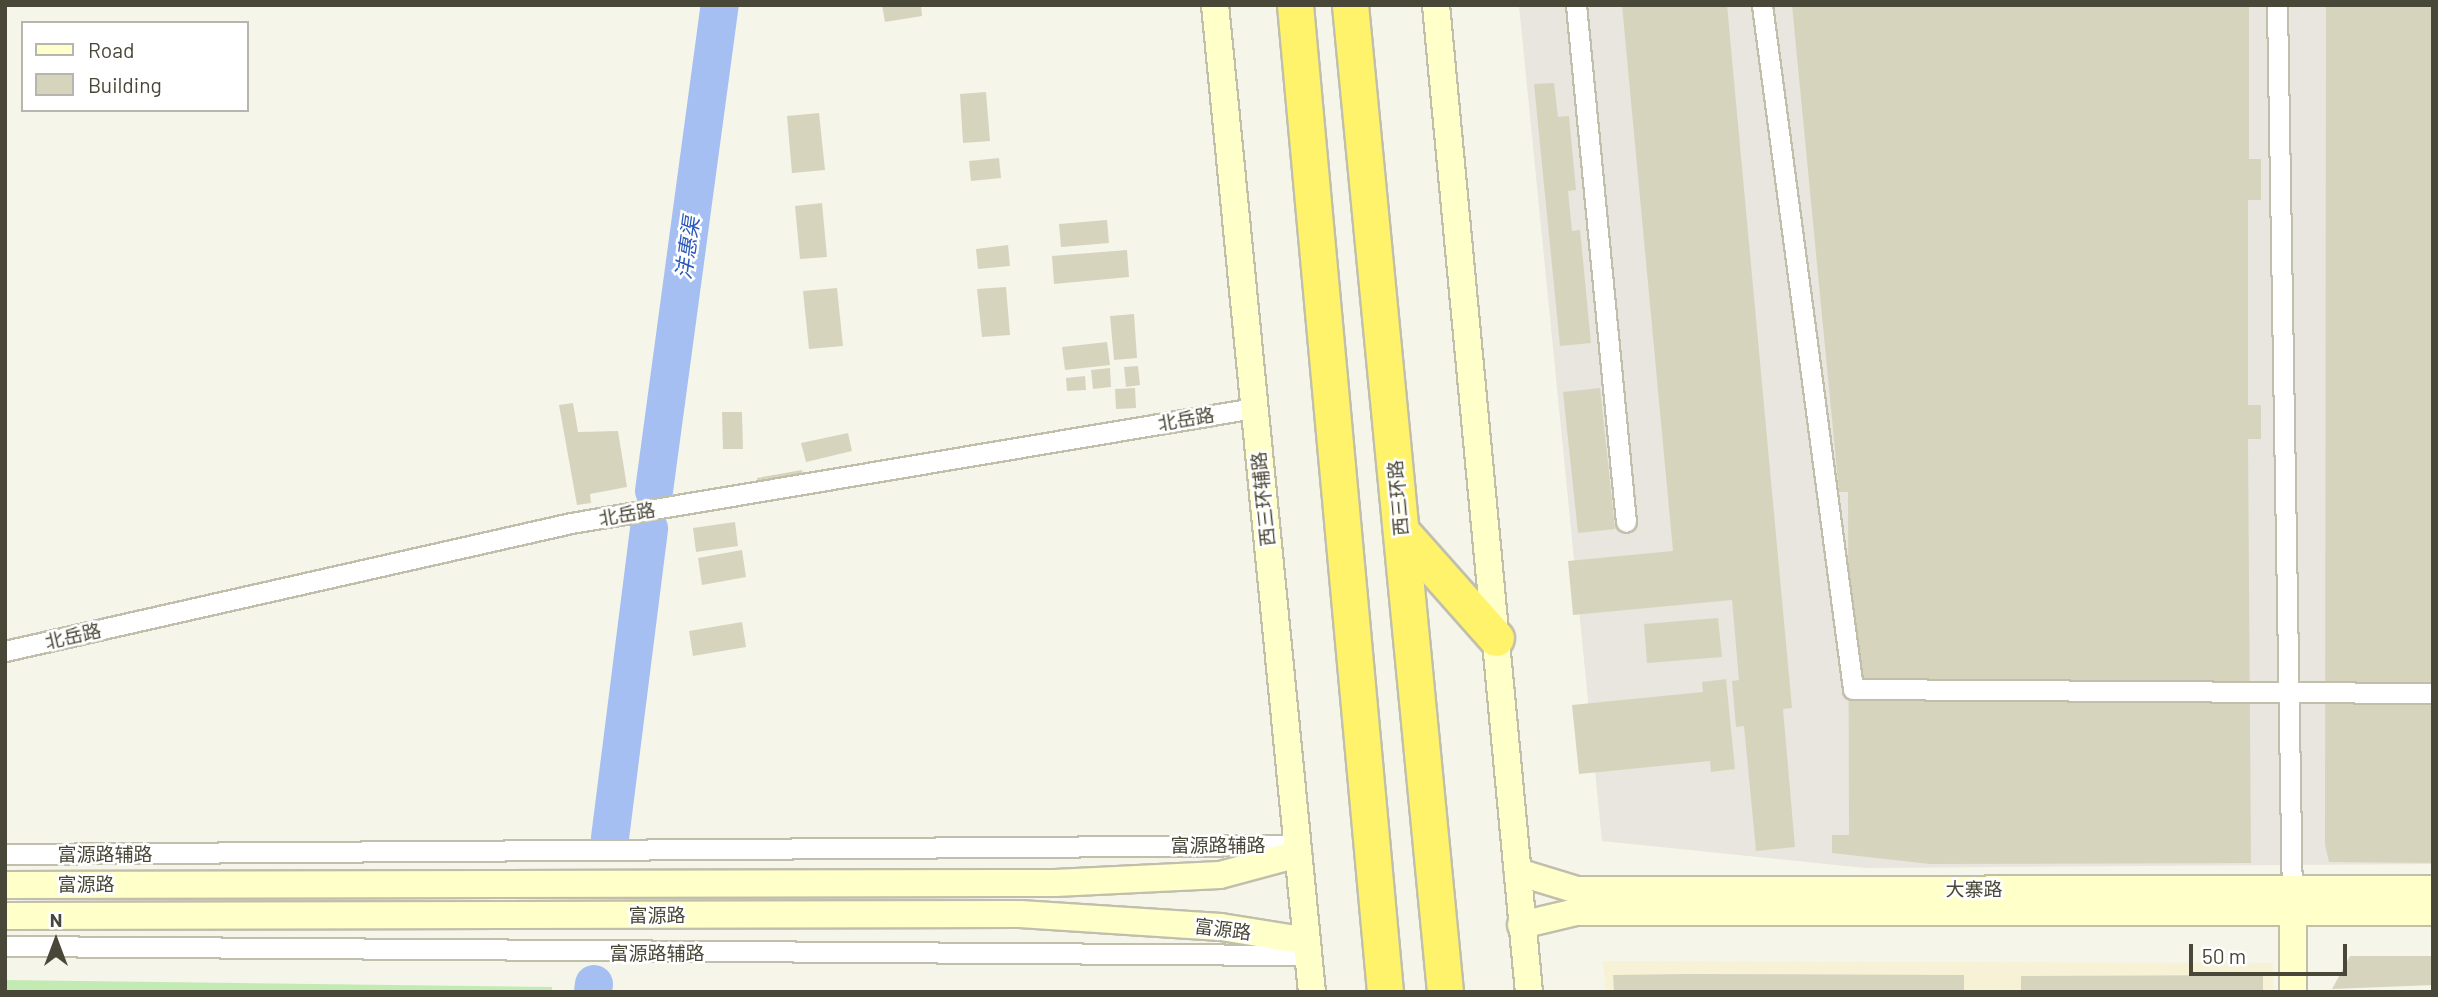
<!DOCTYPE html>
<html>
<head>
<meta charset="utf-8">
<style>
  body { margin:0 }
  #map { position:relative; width:2438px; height:997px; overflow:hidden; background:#f5f5ea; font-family:Barlow,"Noto Sans SC",sans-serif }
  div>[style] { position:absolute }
  .commercial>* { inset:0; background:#f7f1d5 }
  .industrial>* { inset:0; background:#e8e6de }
  .green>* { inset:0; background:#c2eab2 }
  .river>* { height:38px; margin:-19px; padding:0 19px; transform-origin:19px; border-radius:19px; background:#a5bff3 }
  .building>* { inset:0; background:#d7d4be }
  .roads { filter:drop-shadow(2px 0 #c1bfac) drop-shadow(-2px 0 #c1bfac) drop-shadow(0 2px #c1bfac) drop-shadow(0 -2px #c1bfac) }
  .street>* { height:19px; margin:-9.5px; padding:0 9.5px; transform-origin:9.5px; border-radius:9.5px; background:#fff }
  .secondary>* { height:26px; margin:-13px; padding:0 13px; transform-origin:13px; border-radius:13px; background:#ffffca }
  .highway>* { height:35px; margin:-17.5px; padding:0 17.5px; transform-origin:17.5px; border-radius:17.5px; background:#fff36b }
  span { translate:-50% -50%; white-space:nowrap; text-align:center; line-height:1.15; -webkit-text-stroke:5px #fff; paint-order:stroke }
  .street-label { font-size:19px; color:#494737 }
  .water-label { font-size:21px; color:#2c5aba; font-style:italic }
  .frame { position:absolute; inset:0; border:7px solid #494737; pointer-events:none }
  .legend { position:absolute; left:21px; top:21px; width:228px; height:91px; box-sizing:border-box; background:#fff; border:2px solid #b6b5af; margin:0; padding:9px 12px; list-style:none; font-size:21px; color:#494737 }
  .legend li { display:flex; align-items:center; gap:14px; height:35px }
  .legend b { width:35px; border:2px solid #b6b5af }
  .north { position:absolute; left:21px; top:906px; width:70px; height:70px; -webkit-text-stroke:5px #fff; paint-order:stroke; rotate:0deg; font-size:19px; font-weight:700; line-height:28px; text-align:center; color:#494737 }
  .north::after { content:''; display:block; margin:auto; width:24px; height:32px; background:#494737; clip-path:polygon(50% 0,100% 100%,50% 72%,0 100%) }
  .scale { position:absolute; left:2189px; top:944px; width:158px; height:32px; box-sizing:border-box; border:4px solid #494737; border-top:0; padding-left:9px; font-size:21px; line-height:24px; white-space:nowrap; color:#494737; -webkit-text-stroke:5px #fff; paint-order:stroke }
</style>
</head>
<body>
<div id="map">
  <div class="commercial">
    <div style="clip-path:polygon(1603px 961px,2273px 963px,2273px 992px,1606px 992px)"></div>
  </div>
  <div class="industrial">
    <div style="clip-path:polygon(1519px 5px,2433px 5px,2433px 864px,1865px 868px,1602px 841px)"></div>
  </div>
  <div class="green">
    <div style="clip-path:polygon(5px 980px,552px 987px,552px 992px,5px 992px)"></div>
  </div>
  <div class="river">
    <div style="left:654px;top:491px;width:490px;rotate:-82.3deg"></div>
    <div style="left:610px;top:838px;width:312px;rotate:-82.8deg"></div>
    <div style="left:593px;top:992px;width:8px;rotate:-83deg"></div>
  </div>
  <div class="building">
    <div style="clip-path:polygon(882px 5px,921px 5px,922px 16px,885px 22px)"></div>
    <div style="clip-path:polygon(1622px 5px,1727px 5px,1792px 708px,1783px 709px,1795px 847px,1756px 851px,1744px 726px,1736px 727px,1732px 681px,1739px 680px,1732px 600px,1573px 615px,1568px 561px,1673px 551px)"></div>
    <div style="clip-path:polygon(1792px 5px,2249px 5px,2249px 159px,2261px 159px,2261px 200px,2248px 200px,2248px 405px,2261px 405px,2261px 439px,2248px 439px,2251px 863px,1930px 864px,1832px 853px,1832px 835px,1849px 835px,1848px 492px,1839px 492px)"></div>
    <div style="clip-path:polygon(2326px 5px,2433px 5px,2433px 863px,2329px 862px,2325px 845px)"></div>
    <div style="clip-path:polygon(1554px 83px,1558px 117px,1569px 116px,1576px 190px,1568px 191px,1572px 231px,1580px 230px,1591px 343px,1560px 346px,1534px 84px)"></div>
    <div style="clip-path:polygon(986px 92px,990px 141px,963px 143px,960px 94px)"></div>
    <div style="clip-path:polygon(819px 113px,825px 170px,792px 173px,787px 116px)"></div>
    <div style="clip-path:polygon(999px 158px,1001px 178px,971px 181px,969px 161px)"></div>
    <div style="clip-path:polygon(822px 203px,827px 257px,800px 259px,795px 206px)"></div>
    <div style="clip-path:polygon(1107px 220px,1109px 243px,1061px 247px,1059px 224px)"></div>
    <div style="clip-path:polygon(1008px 245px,1010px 266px,978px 269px,976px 249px)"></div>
    <div style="clip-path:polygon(1127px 250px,1129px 277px,1054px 284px,1052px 256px)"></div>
    <div style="clip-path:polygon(1006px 287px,1010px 335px,982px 337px,977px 289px)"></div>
    <div style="clip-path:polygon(837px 288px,843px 346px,809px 349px,803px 291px)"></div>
    <div style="clip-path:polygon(1134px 314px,1137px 358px,1114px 360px,1110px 316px)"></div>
    <div style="clip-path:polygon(1107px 342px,1110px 365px,1065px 370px,1062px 347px)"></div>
    <div style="clip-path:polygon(1138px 366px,1140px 385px,1126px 387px,1124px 367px)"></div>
    <div style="clip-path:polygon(1110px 368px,1111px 387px,1093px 389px,1091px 370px)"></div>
    <div style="clip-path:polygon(1085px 376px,1086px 390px,1067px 391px,1066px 378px)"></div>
    <div style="clip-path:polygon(1135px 388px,1136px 408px,1116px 409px,1115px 389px)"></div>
    <div style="clip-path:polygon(1600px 388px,1615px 529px,1578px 533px,1563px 392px)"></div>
    <div style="clip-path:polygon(573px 403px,578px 432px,618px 431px,627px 487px,590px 494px,591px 503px,577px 505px,559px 405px)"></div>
    <div style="clip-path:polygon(722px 412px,742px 412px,743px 449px,723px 449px)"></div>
    <div style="clip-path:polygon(848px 433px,852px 451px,806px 462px,801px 443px)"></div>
    <div style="clip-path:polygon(802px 470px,806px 487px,760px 495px,757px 478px)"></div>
    <div style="clip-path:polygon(735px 522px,738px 546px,696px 552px,693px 528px)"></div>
    <div style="clip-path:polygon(742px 550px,746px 577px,702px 585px,698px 558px)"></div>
    <div style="clip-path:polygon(1718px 618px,1722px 657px,1647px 663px,1644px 624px)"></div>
    <div style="clip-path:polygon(742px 622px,746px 647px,693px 656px,689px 631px)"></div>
    <div style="clip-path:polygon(1726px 679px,1735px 769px,1711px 772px,1710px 761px,1579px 774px,1572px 705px,1703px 692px,1702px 682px)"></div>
    <div style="clip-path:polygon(2350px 956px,2433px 956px,2433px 985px,2332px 989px)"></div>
    <div style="clip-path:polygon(1687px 974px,1964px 975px,1964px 992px,1614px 992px,1613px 975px)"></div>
    <div style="clip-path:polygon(2263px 975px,2263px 992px,2021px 992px,2021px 976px)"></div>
  </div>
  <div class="roads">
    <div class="street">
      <div style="left:1576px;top:5px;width:519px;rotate:84.48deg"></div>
      <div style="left:1762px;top:5px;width:690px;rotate:82.42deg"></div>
      <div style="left:1853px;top:689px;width:580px;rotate:0.4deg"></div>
      <div style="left:2277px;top:5px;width:895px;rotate:89.04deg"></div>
      <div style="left:5px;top:651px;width:580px;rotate:-12.74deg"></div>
      <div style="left:571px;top:523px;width:693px;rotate:-9.56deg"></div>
      <div style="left:5px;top:854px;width:1292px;rotate:-0.4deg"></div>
      <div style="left:5px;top:946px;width:1303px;rotate:0.4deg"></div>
    </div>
    <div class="secondary">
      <div style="left:1215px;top:5px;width:992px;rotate:84.39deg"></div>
      <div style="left:1436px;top:5px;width:991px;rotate:84.62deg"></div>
      <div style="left:1518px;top:872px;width:62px;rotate:17deg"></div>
      <div style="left:1577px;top:890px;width:856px;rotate:-0.07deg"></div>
      <div style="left:5px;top:885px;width:1050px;rotate:-0.11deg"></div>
      <div style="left:1055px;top:883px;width:165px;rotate:-2.8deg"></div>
      <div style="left:1220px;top:875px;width:81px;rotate:-15.1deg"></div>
      <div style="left:5px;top:916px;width:1015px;rotate:-0.11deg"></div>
      <div style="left:1020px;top:914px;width:201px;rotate:3.7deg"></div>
      <div style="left:1221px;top:927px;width:87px;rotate:9.2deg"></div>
      <div style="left:1521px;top:925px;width:57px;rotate:-13.3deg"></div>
      <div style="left:1576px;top:912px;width:857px"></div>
      <div style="left:2293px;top:992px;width:81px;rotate:-90deg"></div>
    </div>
    <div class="highway">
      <div style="left:1295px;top:5px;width:991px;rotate:84.79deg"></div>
      <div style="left:1350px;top:5px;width:992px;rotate:84.5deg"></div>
      <div style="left:1401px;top:531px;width:143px;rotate:48.4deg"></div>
    </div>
  </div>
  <div class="street-label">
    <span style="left:1186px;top:419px;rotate:-10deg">北岳路</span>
    <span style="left:1398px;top:498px;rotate:-95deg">西三环路</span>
    <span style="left:1263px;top:499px;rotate:-96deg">西三环辅路</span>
    <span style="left:627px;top:514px;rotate:-10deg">北岳路</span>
    <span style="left:73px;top:636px;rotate:-13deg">北岳路</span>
    <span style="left:1218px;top:845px">富源路辅路</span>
    <span style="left:105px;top:854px">富源路辅路</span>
    <span style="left:86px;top:884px">富源路</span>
    <span style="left:1974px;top:889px">大寨路</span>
    <span style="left:657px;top:915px">富源路</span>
    <span style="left:1223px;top:929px;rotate:7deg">富源路</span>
    <span style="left:657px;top:953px">富源路辅路</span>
  </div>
  <div class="water-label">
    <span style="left:687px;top:248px;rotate:-82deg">沣惠渠</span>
  </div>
  <div class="frame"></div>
  <ul class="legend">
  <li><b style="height:9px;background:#ffffca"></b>Road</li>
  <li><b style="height:19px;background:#d7d4be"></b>Building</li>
  </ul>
  <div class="north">N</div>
  <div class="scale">50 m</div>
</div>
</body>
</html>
